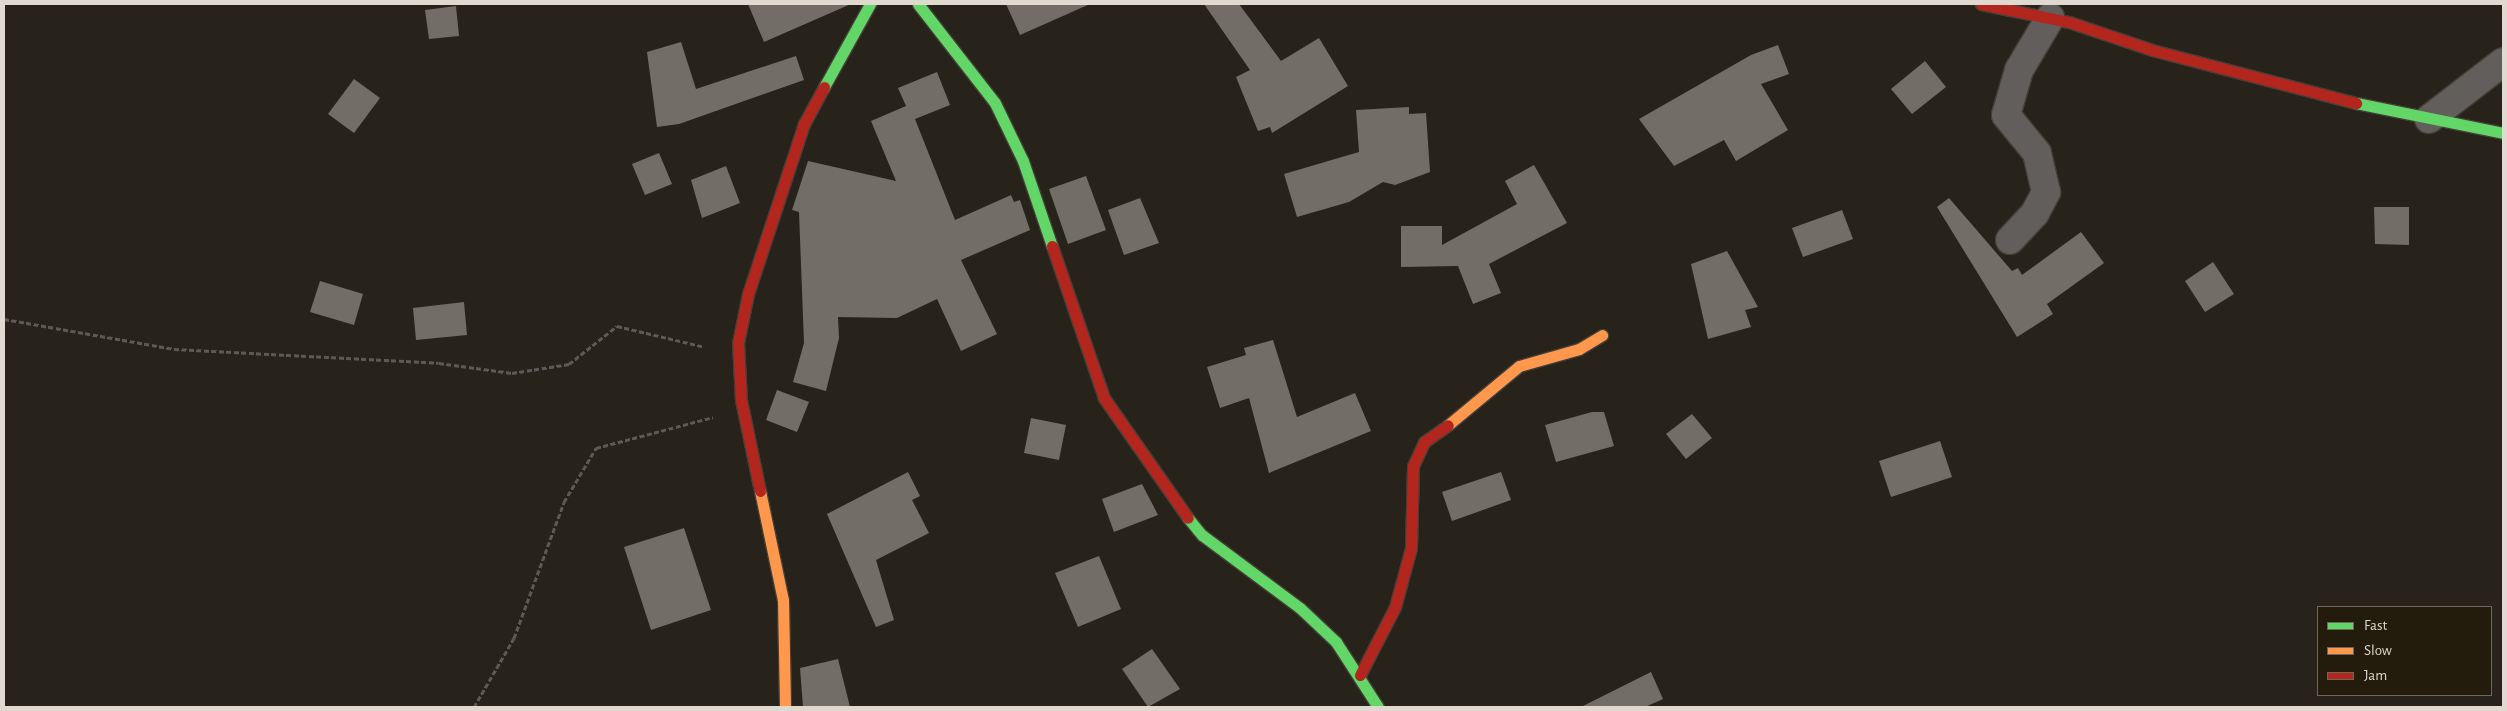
<!DOCTYPE html>
<html>
<head>
<meta charset="utf-8">
<style>
  body { margin:0 }
  #map { position:relative; width:2507px; height:711px; overflow:hidden; background:#27231b; font-family:"Alegreya Sans",sans-serif }
  div>[style] { position:absolute }
  .building>* { inset:0; background:#726e67 }
  .path>* { height:3px; margin-top:-1.5px; transform-origin:0; background:repeating-linear-gradient(90deg,#5d5956 0 5px,transparent 0 7.5px) }
  .roads { filter:drop-shadow(1px 0 #443f39) drop-shadow(-1px 0 #443f39) drop-shadow(0 1px #443f39) drop-shadow(0 -1px #443f39) }
  .street>* { height:28px; margin:-14px; padding:0 14px; transform-origin:14px; border-radius:14px; background:#625e5c }
  .fast>* { height:11px; margin:-5.5px; padding:0 5.5px; transform-origin:5.5px; border-radius:5.5px; background:#63d668 }
  .slow>* { height:11px; margin:-5.5px; padding:0 5.5px; transform-origin:5.5px; border-radius:5.5px; background:#ff974d }
  .jam>* { height:11px; margin:-5.5px; padding:0 5.5px; transform-origin:5.5px; border-radius:5.5px; background:#b3261e }
  span { translate:-50% -50%; white-space:nowrap; text-align:center; line-height:1.15; -webkit-text-stroke:5px #231b0c; paint-order:stroke }
  .frame { position:absolute; inset:0; border:5px solid #dfd9d0; pointer-events:none }
  .legend { position:absolute; left:2317px; top:606px; width:175px; height:90px; box-sizing:border-box; background:#231b0c; border:1px solid #6e675a; margin:0; padding:6px 9px; list-style:none; font-size:15px; color:#dfd9d0 }
  .legend li { display:flex; align-items:center; gap:10px; height:25px }
  .legend b { width:25px; border:1px solid #6e675a }
</style>
</head>
<body>
<div id="map">
  <div class="building">
    <div style="clip-path:polygon(748px 4px,851px 4px,764px 42px)"></div>
    <div style="clip-path:polygon(1006px 4px,1090px 4px,1020px 35px)"></div>
    <div style="clip-path:polygon(1204px 4px,1239px 4px,1281px 61px,1319px 38px,1348px 86px,1272px 133px,1270px 127px,1258px 131px,1236px 77px,1250px 70px)"></div>
    <div style="clip-path:polygon(456px 6px,459px 36px,429px 39px,425px 10px)"></div>
    <div style="clip-path:polygon(681px 42px,696px 89px,796px 56px,804px 80px,679px 124px,657px 127px,647px 52px)"></div>
    <div style="clip-path:polygon(1778px 45px,1789px 74px,1761px 84px,1788px 130px,1736px 161px,1724px 140px,1674px 166px,1639px 119px,1751px 55px)"></div>
    <div style="clip-path:polygon(1925px 61px,1946px 87px,1912px 114px,1891px 89px)"></div>
    <div style="clip-path:polygon(937px 72px,950px 105px,915px 119px,955px 220px,1011px 195px,1014px 202px,1020px 200px,1030px 230px,961px 260px,997px 334px,961px 351px,937px 299px,897px 318px,838px 317px,839px 338px,826px 391px,793px 382px,804px 343px,799px 212px,792px 210px,808px 161px,896px 181px,871px 121px,906px 106px,898px 88px)"></div>
    <div style="clip-path:polygon(354px 79px,380px 98px,354px 133px,328px 114px)"></div>
    <div style="clip-path:polygon(1409px 107px,1409px 114px,1426px 113px,1430px 172px,1395px 185px,1383px 182px,1349px 202px,1297px 217px,1284px 174px,1359px 152px,1356px 110px)"></div>
    <div style="clip-path:polygon(659px 153px,672px 184px,645px 195px,632px 164px)"></div>
    <div style="clip-path:polygon(1534px 165px,1567px 223px,1489px 264px,1501px 293px,1473px 304px,1458px 266px,1401px 267px,1401px 226px,1442px 226px,1442px 245px,1517px 204px,1505px 181px)"></div>
    <div style="clip-path:polygon(726px 166px,740px 203px,702px 218px,691px 180px)"></div>
    <div style="clip-path:polygon(1086px 176px,1106px 230px,1068px 244px,1049px 189px)"></div>
    <div style="clip-path:polygon(1140px 198px,1159px 243px,1124px 255px,1108px 210px)"></div>
    <div style="clip-path:polygon(1949px 198px,2012px 271px,2018px 268px,2022px 275px,2081px 232px,2104px 263px,2047px 304px,2053px 314px,2017px 337px,1937px 207px)"></div>
    <div style="clip-path:polygon(2374px 207px,2409px 207px,2409px 245px,2375px 244px)"></div>
    <div style="clip-path:polygon(1842px 210px,1853px 239px,1803px 257px,1792px 228px)"></div>
    <div style="clip-path:polygon(1727px 251px,1758px 307px,1745px 310px,1751px 327px,1708px 339px,1691px 264px)"></div>
    <div style="clip-path:polygon(2213px 262px,2234px 294px,2205px 312px,2185px 281px)"></div>
    <div style="clip-path:polygon(320px 281px,363px 294px,354px 325px,310px 312px)"></div>
    <div style="clip-path:polygon(464px 302px,467px 335px,416px 340px,413px 308px)"></div>
    <div style="clip-path:polygon(1273px 340px,1297px 417px,1355px 393px,1371px 431px,1269px 473px,1249px 398px,1220px 408px,1207px 367px,1246px 355px,1244px 348px)"></div>
    <div style="clip-path:polygon(777px 390px,809px 402px,797px 432px,766px 420px)"></div>
    <div style="clip-path:polygon(1592px 412px,1604px 412px,1614px 446px,1556px 462px,1545px 425px)"></div>
    <div style="clip-path:polygon(1692px 414px,1712px 438px,1686px 459px,1666px 434px)"></div>
    <div style="clip-path:polygon(1031px 418px,1066px 425px,1059px 460px,1024px 453px)"></div>
    <div style="clip-path:polygon(1940px 441px,1952px 477px,1891px 497px,1879px 461px)"></div>
    <div style="clip-path:polygon(908px 472px,920px 496px,912px 500px,929px 533px,876px 560px,894px 620px,876px 627px,827px 514px)"></div>
    <div style="clip-path:polygon(1501px 472px,1511px 500px,1452px 521px,1442px 492px)"></div>
    <div style="clip-path:polygon(1142px 484px,1158px 515px,1114px 532px,1102px 499px)"></div>
    <div style="clip-path:polygon(684px 528px,711px 610px,651px 630px,624px 547px)"></div>
    <div style="clip-path:polygon(1099px 556px,1121px 609px,1078px 627px,1055px 573px)"></div>
    <div style="clip-path:polygon(1152px 649px,1180px 689px,1148px 707px,1122px 669px)"></div>
    <div style="clip-path:polygon(838px 659px,850px 707px,803px 707px,800px 668px)"></div>
    <div style="clip-path:polygon(1651px 672px,1663px 699px,1645px 707px,1581px 707px)"></div>
  </div>
  <div class="path">
    <div style="left:4px;top:319px;width:173px;rotate:10deg"></div>
    <div style="left:174px;top:349px;width:265px;rotate:3deg"></div>
    <div style="left:439px;top:363px;width:74px;rotate:7.8deg"></div>
    <div style="left:512px;top:373px;width:58px;rotate:-9deg"></div>
    <div style="left:569px;top:364px;width:61px;rotate:-38.4deg"></div>
    <div style="left:617px;top:326px;width:90px;rotate:13.4deg"></div>
    <div style="left:474px;top:707px;width:80px;rotate:-59.9deg"></div>
    <div style="left:514px;top:638px;width:145px;rotate:-69.8deg"></div>
    <div style="left:564px;top:502px;width:63px;rotate:-59.3deg"></div>
    <div style="left:596px;top:448px;width:121px;rotate:-14.8deg"></div>
  </div>
  <div class="roads">
    <div class="street">
      <div style="left:2429px;top:119px;width:93px;rotate:-37.6deg"></div>
      <div style="left:2010px;top:240px;width:37px;rotate:-47deg"></div>
      <div style="left:2035px;top:213px;width:24px;rotate:-62deg"></div>
      <div style="left:2046px;top:192px;width:40px;rotate:-103deg"></div>
      <div style="left:2037px;top:153px;width:49px;rotate:-129.2deg"></div>
      <div style="left:2006px;top:115px;width:47px;rotate:-73.9deg"></div>
      <div style="left:2019px;top:70px;width:61px;rotate:-59.2deg"></div>
    </div>
    <div class="fast">
      <div style="left:918px;top:4px;width:125px;rotate:52.1deg"></div>
      <div style="left:995px;top:103px;width:64px;rotate:64.2deg"></div>
      <div style="left:1023px;top:161px;width:90px;rotate:71.2deg"></div>
      <div style="left:824px;top:87px;width:95px;rotate:-61deg"></div>
      <div style="left:2356px;top:103px;width:150px;rotate:11.5deg"></div>
      <div style="left:1188px;top:518px;width:22px;rotate:51deg"></div>
      <div style="left:1202px;top:535px;width:122px;rotate:36.7deg"></div>
      <div style="left:1300px;top:608px;width:50px;rotate:43.4deg"></div>
      <div style="left:1336px;top:642px;width:77px;rotate:57.1deg"></div>
    </div>
    <div class="slow">
      <div style="left:1448px;top:425px;width:92px;rotate:-39.7deg"></div>
      <div style="left:1519px;top:366px;width:62px;rotate:-15.8deg"></div>
      <div style="left:1579px;top:349px;width:27px;rotate:-31deg"></div>
      <div style="left:760px;top:491px;width:111px;rotate:78.1deg"></div>
      <div style="left:783px;top:600px;width:107px;rotate:88.9deg"></div>
    </div>
    <div class="jam">
      <div style="left:1981px;top:4px;width:90px;rotate:11.6deg"></div>
      <div style="left:2069px;top:22px;width:88px;rotate:18.6deg"></div>
      <div style="left:2152px;top:50px;width:211px;rotate:14.6deg"></div>
      <div style="left:1052px;top:246px;width:161px;rotate:71.1deg"></div>
      <div style="left:1104px;top:398px;width:146px;rotate:55deg"></div>
      <div style="left:760px;top:491px;width:93px;rotate:-101.8deg"></div>
      <div style="left:741px;top:400px;width:57px;rotate:-93deg"></div>
      <div style="left:738px;top:343px;width:50px;rotate:-78.5deg"></div>
      <div style="left:748px;top:294px;width:179px;rotate:-71.8deg"></div>
      <div style="left:804px;top:124px;width:42px;rotate:-61.6deg"></div>
      <div style="left:1360px;top:675px;width:76px;rotate:-62.8deg"></div>
      <div style="left:1395px;top:607px;width:61px;rotate:-74.8deg"></div>
      <div style="left:1411px;top:548px;width:82px;rotate:-88.6deg"></div>
      <div style="left:1413px;top:466px;width:26px;rotate:-65deg"></div>
      <div style="left:1424px;top:442px;width:29px;rotate:-35deg"></div>
    </div>
  </div>
  <div class="frame"></div>
  <ul class="legend">
  <li><b style="height:6px;background:#63d668"></b>Fast</li>
  <li><b style="height:6px;background:#ff974d"></b>Slow</li>
  <li><b style="height:6px;background:#b3261e"></b>Jam</li>
  </ul>
</div>
</body>
</html>
